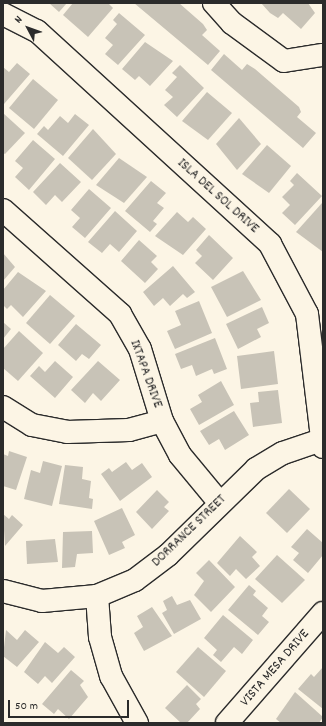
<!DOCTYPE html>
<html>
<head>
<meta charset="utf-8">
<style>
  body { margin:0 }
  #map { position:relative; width:326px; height:726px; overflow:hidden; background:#fcf5e5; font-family:Dekko,sans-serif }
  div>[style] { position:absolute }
  .building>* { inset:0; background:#c8c3b7 }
  .roads { filter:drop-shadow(1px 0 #2b2b2b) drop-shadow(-1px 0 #2b2b2b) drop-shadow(0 1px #2b2b2b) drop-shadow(0 -1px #2b2b2b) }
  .minor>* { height:22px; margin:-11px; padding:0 11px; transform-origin:11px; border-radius:11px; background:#fcf5e5 }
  span { translate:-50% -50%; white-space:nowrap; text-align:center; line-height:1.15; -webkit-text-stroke:3px #fcf5e5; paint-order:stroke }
  .street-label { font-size:14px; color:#2b2b2b }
  .frame { position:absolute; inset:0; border:4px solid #2b2b2b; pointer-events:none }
  .north { position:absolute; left:8px; top:8px; width:40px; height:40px; -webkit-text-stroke:3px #fcf5e5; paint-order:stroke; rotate:311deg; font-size:11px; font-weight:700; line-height:16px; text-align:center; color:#2b2b2b }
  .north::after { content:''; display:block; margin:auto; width:14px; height:18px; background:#2b2b2b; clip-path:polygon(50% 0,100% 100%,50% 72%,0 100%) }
  .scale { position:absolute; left:8px; top:700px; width:121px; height:18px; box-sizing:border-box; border:2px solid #2b2b2b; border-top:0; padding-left:5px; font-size:12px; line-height:14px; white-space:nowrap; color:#2b2b2b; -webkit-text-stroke:3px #fcf5e5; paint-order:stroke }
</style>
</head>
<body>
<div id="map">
  <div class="building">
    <div style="clip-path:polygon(49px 3px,67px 3px,59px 12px)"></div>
    <div style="clip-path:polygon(73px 3px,108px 3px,113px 8px,88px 37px,63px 15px)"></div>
    <div style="clip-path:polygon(134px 3px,179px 3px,203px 24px,207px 30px,202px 35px,220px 51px,208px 65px)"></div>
    <div style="clip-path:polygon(261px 3px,308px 3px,315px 13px,301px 29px,283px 13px,278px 18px,270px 13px)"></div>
    <div style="clip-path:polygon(119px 13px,145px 35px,118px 65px,105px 54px,113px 45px,105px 38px,117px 24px,113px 20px)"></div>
    <div style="clip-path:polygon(145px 42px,173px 61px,150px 86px,139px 76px,135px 80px,122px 69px)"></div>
    <div style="clip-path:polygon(224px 54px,242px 70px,247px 64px,255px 69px,299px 107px,301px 112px,297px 117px,316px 133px,303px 148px,211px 70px)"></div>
    <div style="clip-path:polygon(17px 63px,30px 74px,4px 104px,3px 67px,9px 72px)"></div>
    <div style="clip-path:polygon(180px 65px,204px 88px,177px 117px,164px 105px,173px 97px,165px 90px,177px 77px,172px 73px)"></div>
    <div style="clip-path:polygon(33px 79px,58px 100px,34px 129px,9px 108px)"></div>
    <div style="clip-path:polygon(207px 92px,232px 113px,208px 140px,182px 121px)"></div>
    <div style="clip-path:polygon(3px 113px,25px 133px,5px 154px,3px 153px)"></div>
    <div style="clip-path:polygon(75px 114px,89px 125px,63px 156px,37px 134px,44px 126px,48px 130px,60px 116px,68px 123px)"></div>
    <div style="clip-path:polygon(239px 118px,261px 144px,237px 170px,216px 144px)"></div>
    <div style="clip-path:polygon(93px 129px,116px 154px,92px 180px,68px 158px)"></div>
    <div style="clip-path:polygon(33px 140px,55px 159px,29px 190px,15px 177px,23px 168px,15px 161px)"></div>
    <div style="clip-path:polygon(267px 145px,291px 166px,269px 193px,242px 174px)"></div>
    <div style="clip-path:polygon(119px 158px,147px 177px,124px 203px,96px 185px)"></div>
    <div style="clip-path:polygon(60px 163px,81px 182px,62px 202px,55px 195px,46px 205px,33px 192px)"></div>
    <div style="clip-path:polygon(297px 173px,322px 196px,295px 225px,282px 213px,290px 205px,282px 197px,294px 185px,290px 181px)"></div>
    <div style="clip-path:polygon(151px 181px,166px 193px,157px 203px,164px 208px,153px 221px,157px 224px,150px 232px,125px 211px)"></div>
    <div style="clip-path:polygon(89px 189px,111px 208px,85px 238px,72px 227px,80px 218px,71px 210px)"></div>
    <div style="clip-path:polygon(322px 203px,323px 204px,323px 252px,296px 232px)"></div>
    <div style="clip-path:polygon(115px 211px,137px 231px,119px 252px,110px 244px,102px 253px,88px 242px)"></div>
    <div style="clip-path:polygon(177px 212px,188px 222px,193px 217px,206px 229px,183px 255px,155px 236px)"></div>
    <div style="clip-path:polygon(209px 235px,233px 258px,213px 280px,195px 263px,202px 256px,196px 250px)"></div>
    <div style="clip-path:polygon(139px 240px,157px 256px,151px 262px,158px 269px,145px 283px,121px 261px)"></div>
    <div style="clip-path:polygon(3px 253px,15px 267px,3px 281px)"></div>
    <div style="clip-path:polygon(173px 266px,195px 292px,187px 298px,183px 294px,170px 306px,163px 298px,154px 306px,143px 292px)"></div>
    <div style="clip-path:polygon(243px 271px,261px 300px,227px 317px,211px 287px)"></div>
    <div style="clip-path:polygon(18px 272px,46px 291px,23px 317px,11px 305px,7px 309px,3px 305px,3px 290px)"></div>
    <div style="clip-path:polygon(50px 295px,75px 316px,50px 344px,26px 323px)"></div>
    <div style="clip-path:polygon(199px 301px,212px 333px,175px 349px,167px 331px,181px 325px,175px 311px)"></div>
    <div style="clip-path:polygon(262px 307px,269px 323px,257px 329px,261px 337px,238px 349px,226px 324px)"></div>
    <div style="clip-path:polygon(3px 322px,11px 329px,3px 339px)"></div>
    <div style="clip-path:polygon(76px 324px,101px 345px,89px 359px,82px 354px,76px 361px,58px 345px)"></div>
    <div style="clip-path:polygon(19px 331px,43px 353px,18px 381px,3px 368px,3px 349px)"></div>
    <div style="clip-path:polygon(215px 338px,227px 369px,214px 374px,212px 369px,196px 376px,192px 365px,181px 369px,175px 354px)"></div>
    <div style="clip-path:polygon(274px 351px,278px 384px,241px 389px,237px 356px)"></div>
    <div style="clip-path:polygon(55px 361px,73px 377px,55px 398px,30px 376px,39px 366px,45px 372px)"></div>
    <div style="clip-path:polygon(98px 361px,120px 380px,101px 401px,93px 393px,85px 403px,71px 390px)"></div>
    <div style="clip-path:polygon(221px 381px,234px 405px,199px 425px,190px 409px,202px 402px,198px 395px)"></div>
    <div style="clip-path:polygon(278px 390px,282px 423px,253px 427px,250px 403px,259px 402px,258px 392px)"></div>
    <div style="clip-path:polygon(234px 411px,249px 435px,225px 450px,219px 439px,209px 445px,200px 431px)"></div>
    <div style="clip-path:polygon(9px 451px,27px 457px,16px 490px,3px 486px,3px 454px,8px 456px)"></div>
    <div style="clip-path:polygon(43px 461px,62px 466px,52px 506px,24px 499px,31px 470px,40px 473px)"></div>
    <div style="clip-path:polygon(126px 462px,132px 470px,142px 463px,152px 477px,120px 501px,101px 474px,109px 468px,112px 472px)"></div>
    <div style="clip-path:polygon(65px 465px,83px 467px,82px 479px,91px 481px,89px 498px,93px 499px,92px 509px,59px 504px)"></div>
    <div style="clip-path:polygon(289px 489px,310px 509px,287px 533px,266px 513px)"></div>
    <div style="clip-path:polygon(157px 490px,169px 502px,164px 507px,169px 511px,152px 529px,136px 512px)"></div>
    <div style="clip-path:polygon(122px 508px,135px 535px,122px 542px,125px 548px,109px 555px,94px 521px)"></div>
    <div style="clip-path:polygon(3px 514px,9px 519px,12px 515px,23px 525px,5px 546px)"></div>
    <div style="clip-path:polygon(307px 529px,323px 543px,323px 555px,308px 573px,293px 560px,299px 553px,291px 547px)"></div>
    <div style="clip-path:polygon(92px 531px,93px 553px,77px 554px,75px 567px,62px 568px,63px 532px)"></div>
    <div style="clip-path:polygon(240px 536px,257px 552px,252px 557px,260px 566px,246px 579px,236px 569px,230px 576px,217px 563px)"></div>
    <div style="clip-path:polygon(55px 539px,58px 562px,27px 564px,26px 541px)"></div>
    <div style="clip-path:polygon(277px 555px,305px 580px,282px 603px,255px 579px)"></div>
    <div style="clip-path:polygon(209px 560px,235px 587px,211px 612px,194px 595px,204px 581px,196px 573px)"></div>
    <div style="clip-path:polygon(249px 585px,256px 591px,253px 595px,268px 608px,262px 616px,269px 622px,258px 635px,228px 610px)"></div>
    <div style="clip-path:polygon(172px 596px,177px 605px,190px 600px,201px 619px,174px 634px,162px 613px,167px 610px,163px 601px)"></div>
    <div style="clip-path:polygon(152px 607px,172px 636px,144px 651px,134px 633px,143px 627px,137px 616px)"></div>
    <div style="clip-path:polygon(223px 615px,253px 640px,242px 654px,234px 647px,221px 662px,213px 655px,217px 650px,204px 638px)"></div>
    <div style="clip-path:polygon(6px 630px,17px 640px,25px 630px,39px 642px,17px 667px,3px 656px)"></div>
    <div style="clip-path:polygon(45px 642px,58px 653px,64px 647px,75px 657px,52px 683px,45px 676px,38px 684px,24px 672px)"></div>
    <div style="clip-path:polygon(198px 647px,226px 671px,204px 697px,176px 672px)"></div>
    <div style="clip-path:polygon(323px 667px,323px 709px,298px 689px,311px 674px,314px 677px)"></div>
    <div style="clip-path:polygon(71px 670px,84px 681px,80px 685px,88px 697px,69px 719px,58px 709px,54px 714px,42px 704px)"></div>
    <div style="clip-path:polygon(187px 685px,201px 699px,196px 704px,200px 709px,187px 723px,181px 723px,165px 708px)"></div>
    <div style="clip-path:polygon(295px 692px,323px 717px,319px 723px,281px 723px,276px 719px)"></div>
  </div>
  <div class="roads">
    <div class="minor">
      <div style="left:214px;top:3px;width:27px;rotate:48deg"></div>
      <div style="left:232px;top:23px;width:64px;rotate:36.2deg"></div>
      <div style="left:284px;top:61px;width:39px;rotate:-9deg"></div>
      <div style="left:3px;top:14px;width:38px;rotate:27deg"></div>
      <div style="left:37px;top:31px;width:316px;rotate:42.4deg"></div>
      <div style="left:270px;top:244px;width:79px;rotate:62.1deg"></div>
      <div style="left:307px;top:314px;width:134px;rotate:83.1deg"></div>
      <div style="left:3px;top:210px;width:157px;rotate:41.6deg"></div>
      <div style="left:120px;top:314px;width:40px;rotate:60.3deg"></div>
      <div style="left:140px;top:349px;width:75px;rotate:73deg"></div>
      <div style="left:162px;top:421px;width:38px;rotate:62deg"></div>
      <div style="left:180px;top:455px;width:61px;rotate:50.3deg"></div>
      <div style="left:3px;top:407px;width:34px;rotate:32deg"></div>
      <div style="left:32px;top:425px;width:36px;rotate:11deg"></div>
      <div style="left:67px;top:432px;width:62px;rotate:-1.8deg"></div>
      <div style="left:129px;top:430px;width:34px;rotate:-15deg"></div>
      <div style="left:3px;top:591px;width:40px;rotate:14.4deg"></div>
      <div style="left:42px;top:601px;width:55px;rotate:-5.2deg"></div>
      <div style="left:97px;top:596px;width:41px;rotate:-22.8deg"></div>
      <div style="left:135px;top:580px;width:41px;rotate:-37.1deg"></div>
      <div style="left:168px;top:555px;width:123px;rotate:-44.3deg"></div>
      <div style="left:256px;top:469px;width:31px;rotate:-31deg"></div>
      <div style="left:283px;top:453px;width:40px;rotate:-18.9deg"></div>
      <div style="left:97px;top:596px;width:41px;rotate:85.8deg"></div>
      <div style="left:100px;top:637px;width:41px;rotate:74.2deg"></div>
      <div style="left:111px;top:676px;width:54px;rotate:61deg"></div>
      <div style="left:227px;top:723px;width:146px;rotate:-48.9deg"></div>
    </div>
  </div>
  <div class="street-label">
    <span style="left:218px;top:196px;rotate:42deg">ISLA DEL SOL DRIVE</span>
    <span style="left:146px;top:374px;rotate:70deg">IXTAPA DRIVE</span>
    <span style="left:189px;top:531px;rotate:-44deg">DORRANCE STREET</span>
    <span style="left:275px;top:668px;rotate:-49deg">VISTA MESA DRIVE</span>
  </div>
  <div class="frame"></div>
  <div class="north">N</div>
  <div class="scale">50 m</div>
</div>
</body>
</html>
